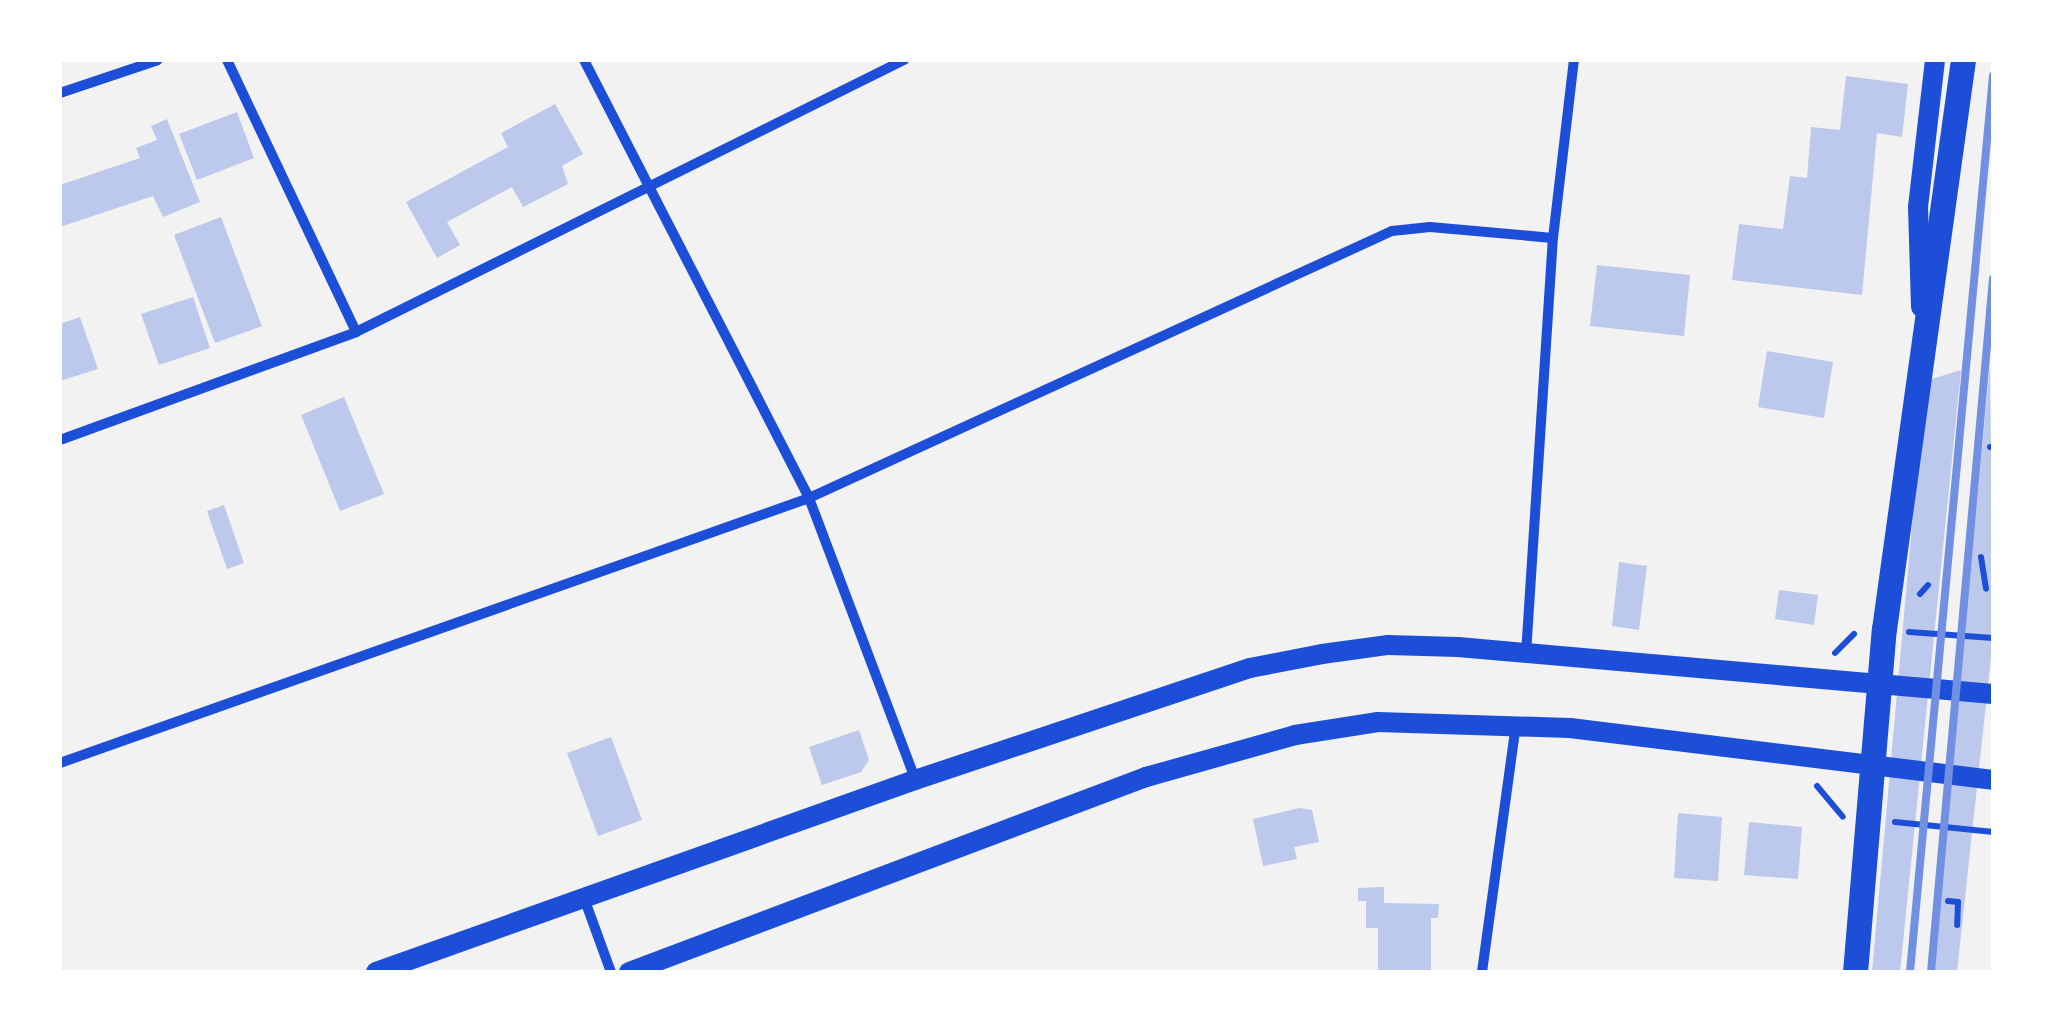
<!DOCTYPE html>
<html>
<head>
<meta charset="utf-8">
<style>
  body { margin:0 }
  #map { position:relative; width:2053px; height:1032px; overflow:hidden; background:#f2f2f2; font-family:"PT Sans",sans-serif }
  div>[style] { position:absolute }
  .building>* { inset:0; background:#bdc9ec }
  .path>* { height:6px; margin:-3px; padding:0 3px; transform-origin:3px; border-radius:3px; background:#1d4ed8 }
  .minor>* { height:10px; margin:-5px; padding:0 5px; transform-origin:5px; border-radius:5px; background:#1d4ed8 }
  .secondary>* { height:20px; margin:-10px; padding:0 10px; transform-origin:10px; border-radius:10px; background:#1d4ed8 }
  .primary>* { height:25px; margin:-12.5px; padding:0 12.5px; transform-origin:12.5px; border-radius:12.5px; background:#1d4ed8 }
  .rail>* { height:8px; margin:-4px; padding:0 4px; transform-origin:4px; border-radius:4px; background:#7290e2 }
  span { translate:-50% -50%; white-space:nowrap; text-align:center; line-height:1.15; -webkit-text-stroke:8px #fff; paint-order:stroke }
  .frame { position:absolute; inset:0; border:62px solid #fff; pointer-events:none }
</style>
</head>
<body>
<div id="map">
  <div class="building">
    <div style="clip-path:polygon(1846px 76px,1908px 84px,1902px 137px,1877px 133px,1862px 295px,1732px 280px,1739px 224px,1783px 229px,1790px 176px,1807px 178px,1811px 127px,1840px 130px)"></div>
    <div style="clip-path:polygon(555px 104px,583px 154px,562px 166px,568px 184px,523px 207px,512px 187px,447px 222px,460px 245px,437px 258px,406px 202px,508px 147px,501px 133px)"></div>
    <div style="clip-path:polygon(237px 112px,254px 158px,197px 180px,179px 134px)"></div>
    <div style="clip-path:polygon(167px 119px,200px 202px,163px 217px,153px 196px,60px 227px,60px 185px,140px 158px,136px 148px,157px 140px,151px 126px)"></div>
    <div style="clip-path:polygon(221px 217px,262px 326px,215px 343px,174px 235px)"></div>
    <div style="clip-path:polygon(1597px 265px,1690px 275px,1684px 336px,1590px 326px)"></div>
    <div style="clip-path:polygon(193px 297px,210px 348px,159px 365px,141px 314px)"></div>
    <div style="clip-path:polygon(80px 317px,98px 369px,60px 381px,60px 324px)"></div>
    <div style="clip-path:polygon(1767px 351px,1833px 362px,1824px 418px,1758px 407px)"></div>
    <div style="clip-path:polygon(1990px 365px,1993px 639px,1957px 972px,1933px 972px)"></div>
    <div style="clip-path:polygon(1961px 370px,1900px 972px,1872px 972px,1925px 381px)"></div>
    <div style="clip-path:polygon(344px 397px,384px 494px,340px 511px,301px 415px)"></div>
    <div style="clip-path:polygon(224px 505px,244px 563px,227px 569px,207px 511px)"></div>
    <div style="clip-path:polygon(1619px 562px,1647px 566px,1639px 630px,1612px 626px)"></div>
    <div style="clip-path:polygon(1779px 590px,1818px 595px,1814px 625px,1775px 619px)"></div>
    <div style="clip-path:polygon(859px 730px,869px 760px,861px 772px,822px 785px,809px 747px)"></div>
    <div style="clip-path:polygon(611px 737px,642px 820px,598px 836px,567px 753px)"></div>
    <div style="clip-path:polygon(1299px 808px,1312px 810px,1319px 842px,1294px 847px,1297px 859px,1263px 866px,1253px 819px)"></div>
    <div style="clip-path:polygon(1678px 813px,1722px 817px,1718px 881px,1674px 878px)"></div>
    <div style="clip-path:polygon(1749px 822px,1802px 827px,1798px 879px,1744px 875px)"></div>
    <div style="clip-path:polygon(1384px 887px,1384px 903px,1439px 904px,1438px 918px,1431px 918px,1431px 972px,1378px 972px,1378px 928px,1366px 928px,1366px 901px,1358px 901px,1358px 888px)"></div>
  </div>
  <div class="path">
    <div style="left:1990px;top:447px;width:3px"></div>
    <div style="left:1981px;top:557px;width:32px;rotate:81deg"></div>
    <div style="left:1920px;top:594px;width:12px;rotate:-48deg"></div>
    <div style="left:1909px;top:632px;width:84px;rotate:4.1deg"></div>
    <div style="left:1835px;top:653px;width:27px;rotate:-45deg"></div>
    <div style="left:1817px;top:786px;width:40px;rotate:50deg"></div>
    <div style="left:1895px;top:822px;width:99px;rotate:5.8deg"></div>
    <div style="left:1948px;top:901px;width:10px;rotate:6deg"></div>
    <div style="left:1958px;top:902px;width:23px;rotate:92deg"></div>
  </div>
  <div class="minor">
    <div style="left:227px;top:60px;width:301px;rotate:64.6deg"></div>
    <div style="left:584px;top:60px;width:492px;rotate:62.8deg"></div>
    <div style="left:809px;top:498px;width:300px;rotate:69.3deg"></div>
    <div style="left:60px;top:93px;width:103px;rotate:-18.6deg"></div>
    <div style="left:60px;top:440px;width:315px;rotate:-20deg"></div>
    <div style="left:356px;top:332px;width:612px;rotate:-26.4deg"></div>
    <div style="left:1526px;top:654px;width:417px;rotate:-86.3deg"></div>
    <div style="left:1553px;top:238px;width:179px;rotate:-83.3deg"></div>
    <div style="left:60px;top:763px;width:794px;rotate:-19.48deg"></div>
    <div style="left:809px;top:498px;width:641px;rotate:-24.61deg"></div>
    <div style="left:1392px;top:231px;width:38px;rotate:-6deg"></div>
    <div style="left:1430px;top:227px;width:123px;rotate:5.1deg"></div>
    <div style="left:584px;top:898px;width:79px;rotate:70deg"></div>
    <div style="left:1482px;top:972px;width:249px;rotate:-82.2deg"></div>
  </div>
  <div class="secondary">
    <div style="left:1921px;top:307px;width:100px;rotate:-91.7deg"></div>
    <div style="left:1918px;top:207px;width:148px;rotate:-83.4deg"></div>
    <div style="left:376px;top:972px;width:572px;rotate:-19.61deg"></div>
    <div style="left:915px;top:780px;width:353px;rotate:-18.5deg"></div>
    <div style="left:1250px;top:668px;width:73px;rotate:-11deg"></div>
    <div style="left:1322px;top:654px;width:67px;rotate:-7.8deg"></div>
    <div style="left:1388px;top:645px;width:70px;rotate:1.6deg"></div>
    <div style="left:1458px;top:647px;width:537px;rotate:5.02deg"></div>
    <div style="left:629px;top:972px;width:553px;rotate:-20.67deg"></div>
    <div style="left:1146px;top:777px;width:155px;rotate:-15.7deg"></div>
    <div style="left:1295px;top:735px;width:84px;rotate:-8.9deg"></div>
    <div style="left:1378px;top:722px;width:192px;rotate:1.8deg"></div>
    <div style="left:1570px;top:728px;width:426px;rotate:7deg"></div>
  </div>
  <div class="primary">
    <div style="left:1855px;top:972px;width:344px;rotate:-85.2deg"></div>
    <div style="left:1884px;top:629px;width:574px;rotate:-82.1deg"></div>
  </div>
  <div class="rail">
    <div style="left:1910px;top:972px;width:900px;rotate:-84.71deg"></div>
    <div style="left:1931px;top:972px;width:696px;rotate:-84.89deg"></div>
  </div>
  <div class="frame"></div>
</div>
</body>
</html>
